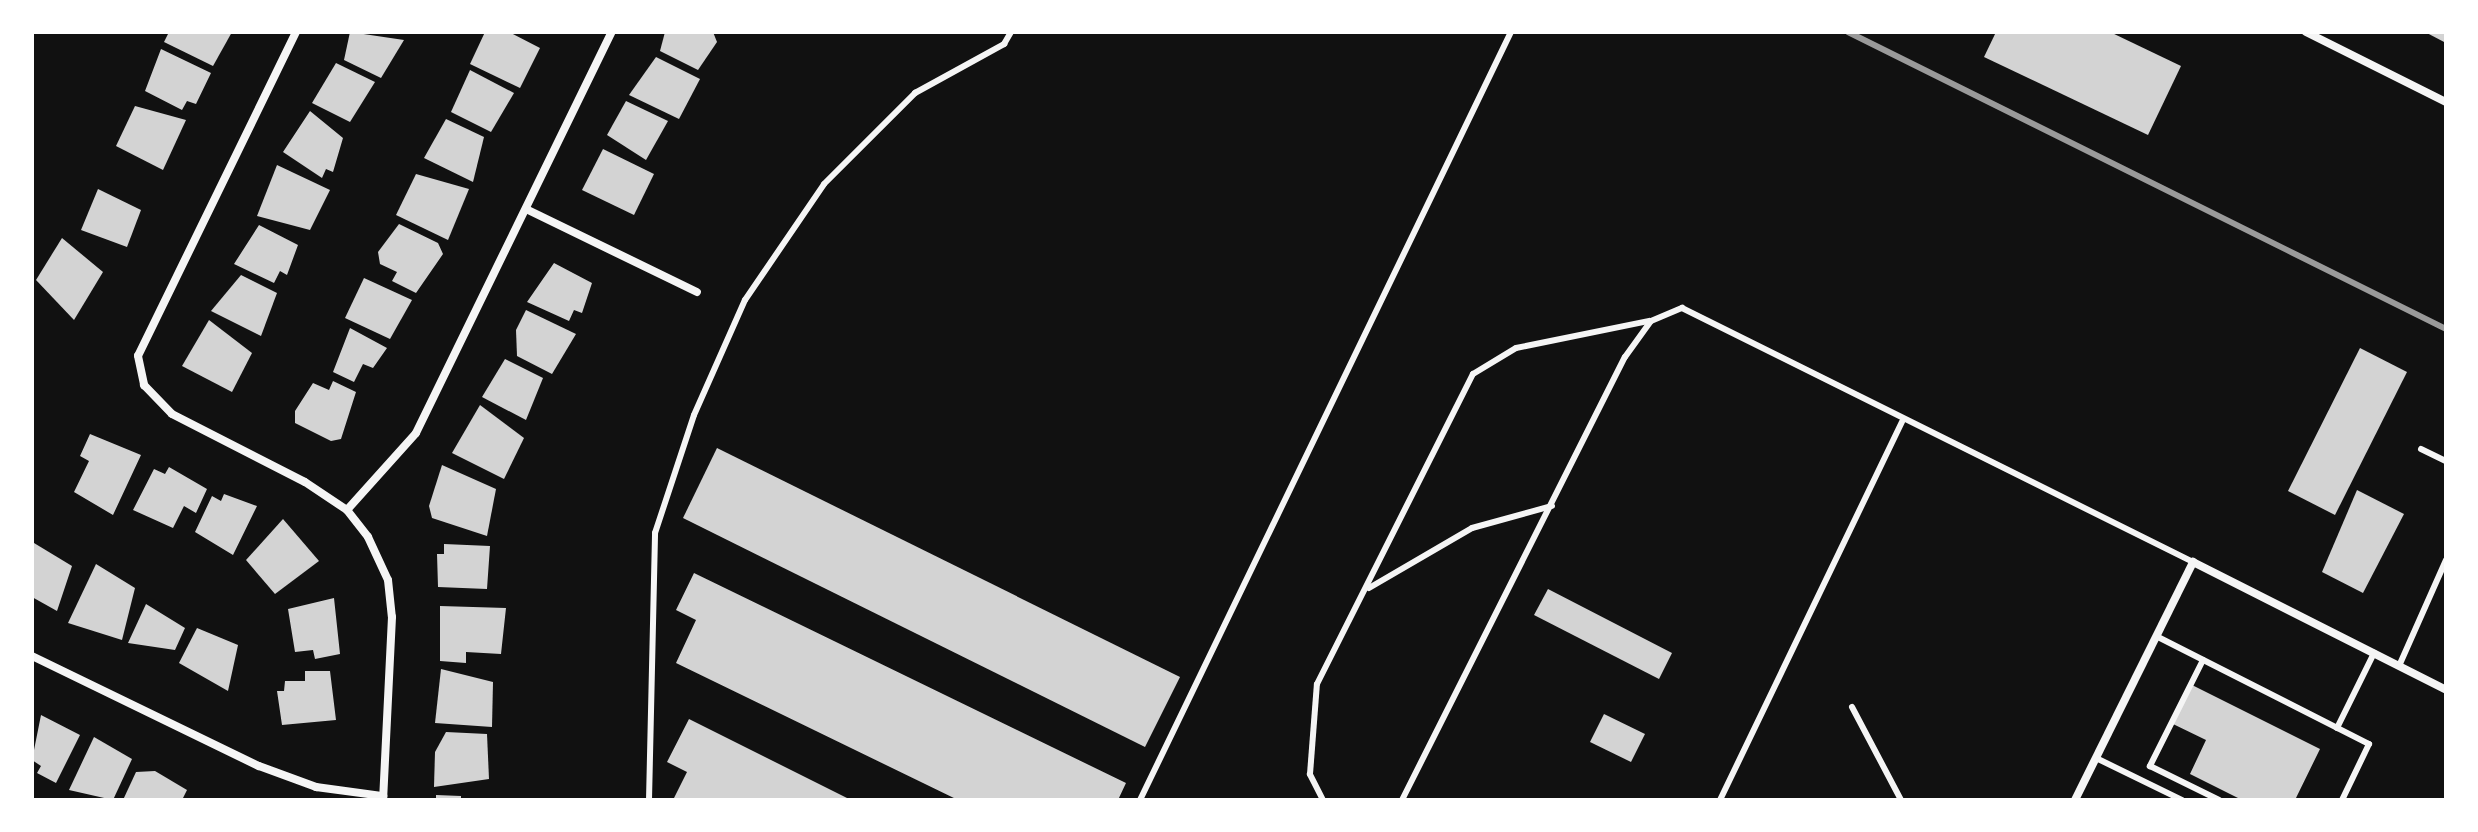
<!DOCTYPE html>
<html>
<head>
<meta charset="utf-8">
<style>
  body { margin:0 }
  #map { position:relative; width:2478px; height:832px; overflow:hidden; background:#111; font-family:Cabin,sans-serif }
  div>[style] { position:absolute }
  .building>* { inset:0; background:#d3d3d3 }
  .service>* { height:6px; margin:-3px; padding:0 3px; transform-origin:3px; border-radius:3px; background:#f5f5f5 }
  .minor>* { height:8px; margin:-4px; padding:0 4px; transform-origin:4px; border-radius:4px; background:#f5f5f5 }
  .rail>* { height:6px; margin:-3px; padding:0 3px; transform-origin:3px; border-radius:3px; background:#9a9a9a }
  span { translate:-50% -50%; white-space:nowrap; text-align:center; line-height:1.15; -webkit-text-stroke:8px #fff; paint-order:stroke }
  .frame { position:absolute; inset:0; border:34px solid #fff; pointer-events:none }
</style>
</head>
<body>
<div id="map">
  <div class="building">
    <div style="clip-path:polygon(169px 32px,232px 32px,213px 66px,164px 42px)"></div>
    <div style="clip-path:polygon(350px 32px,404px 40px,381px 78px,344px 60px)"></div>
    <div style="clip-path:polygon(485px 32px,509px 32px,540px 48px,520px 88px,470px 64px)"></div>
    <div style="clip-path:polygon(665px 32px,713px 32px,717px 42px,698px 70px,660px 51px)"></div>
    <div style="clip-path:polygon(1996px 32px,2110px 32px,2181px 66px,2148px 135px,1984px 57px)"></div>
    <div style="clip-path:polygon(2425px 32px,2446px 32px,2446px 43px)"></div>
    <div style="clip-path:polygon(161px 49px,211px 73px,196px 104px,187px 101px,182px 110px,145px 91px)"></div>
    <div style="clip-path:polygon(656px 57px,700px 79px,679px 119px,629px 95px)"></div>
    <div style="clip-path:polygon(336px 63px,375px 82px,350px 122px,312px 103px)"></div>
    <div style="clip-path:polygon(470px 70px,514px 93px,491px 132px,451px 112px)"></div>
    <div style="clip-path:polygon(626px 101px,668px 121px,646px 160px,607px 135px)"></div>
    <div style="clip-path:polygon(135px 106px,186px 120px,163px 170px,116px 146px)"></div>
    <div style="clip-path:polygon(310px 111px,343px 138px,333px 172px,326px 169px,322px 178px,283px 152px)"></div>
    <div style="clip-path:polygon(446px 119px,484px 137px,473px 182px,424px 158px)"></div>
    <div style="clip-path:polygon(603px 149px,654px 174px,634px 215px,582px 190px)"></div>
    <div style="clip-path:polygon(277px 165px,330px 190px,310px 230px,257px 216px)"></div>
    <div style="clip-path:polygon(416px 174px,469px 189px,448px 240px,396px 215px)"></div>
    <div style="clip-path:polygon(98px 189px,141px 210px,127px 247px,81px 230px)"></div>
    <div style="clip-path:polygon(399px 224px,438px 243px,443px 254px,416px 293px,392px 281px,397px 272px,380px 264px,378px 252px)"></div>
    <div style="clip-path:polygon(259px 225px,298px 245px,287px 275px,280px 271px,274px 283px,234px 264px)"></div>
    <div style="clip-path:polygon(62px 238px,103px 272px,74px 320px,36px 280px)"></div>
    <div style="clip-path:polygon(554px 263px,592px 283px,582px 313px,574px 310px,569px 321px,527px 302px)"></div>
    <div style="clip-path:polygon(241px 275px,277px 293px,261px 336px,211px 311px)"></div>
    <div style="clip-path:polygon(364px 278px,412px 300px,390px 339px,345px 318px)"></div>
    <div style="clip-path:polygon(526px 310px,576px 334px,552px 374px,517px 356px,516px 330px)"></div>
    <div style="clip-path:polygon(209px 320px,252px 353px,232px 392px,182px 366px)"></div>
    <div style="clip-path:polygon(350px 328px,387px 348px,373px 368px,363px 364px,354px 382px,333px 372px)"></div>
    <div style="clip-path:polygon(2360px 348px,2407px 372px,2335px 515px,2288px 491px)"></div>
    <div style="clip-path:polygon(505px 359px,543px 378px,526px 420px,482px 397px)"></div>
    <div style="clip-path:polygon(333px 381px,356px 392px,341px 439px,331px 441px,295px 423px,295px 411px,313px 383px,329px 390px)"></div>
    <div style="clip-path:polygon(480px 405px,524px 438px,504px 479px,452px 453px)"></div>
    <div style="clip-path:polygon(90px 434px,141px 455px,113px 515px,74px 492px,89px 461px,80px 456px)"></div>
    <div style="clip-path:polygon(717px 448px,1180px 677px,1145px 747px,683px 518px)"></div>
    <div style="clip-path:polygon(442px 465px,496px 489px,487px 536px,432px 518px,429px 506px)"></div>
    <div style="clip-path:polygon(169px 467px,207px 489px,196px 513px,184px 506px,173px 528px,133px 510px,154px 469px,165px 474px)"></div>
    <div style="clip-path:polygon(2357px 490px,2404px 514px,2363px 593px,2322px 572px)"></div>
    <div style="clip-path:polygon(224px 494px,257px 506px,233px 555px,195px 532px,212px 496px,221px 501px)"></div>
    <div style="clip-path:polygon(283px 519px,319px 561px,275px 594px,246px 560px)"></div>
    <div style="clip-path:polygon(34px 543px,72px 566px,57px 611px,32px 597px)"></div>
    <div style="clip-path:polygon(444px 544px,490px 546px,487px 589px,438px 587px,437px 554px,444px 554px)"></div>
    <div style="clip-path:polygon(96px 564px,135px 588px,122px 640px,68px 623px)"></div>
    <div style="clip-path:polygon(694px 573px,1126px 783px,1118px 800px,958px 800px,676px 663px,696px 620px,676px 610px)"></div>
    <div style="clip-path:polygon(1548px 589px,1672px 653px,1659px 679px,1534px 615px)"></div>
    <div style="clip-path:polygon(334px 598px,340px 654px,315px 659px,313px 650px,295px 652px,288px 609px)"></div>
    <div style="clip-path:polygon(146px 604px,185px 628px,175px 650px,128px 643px)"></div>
    <div style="clip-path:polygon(440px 606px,506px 608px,501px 654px,466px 652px,466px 663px,440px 661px)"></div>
    <div style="clip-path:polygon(197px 628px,238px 645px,228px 691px,179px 663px)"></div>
    <div style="clip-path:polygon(441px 669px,493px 682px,492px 727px,435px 723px)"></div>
    <div style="clip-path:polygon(305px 671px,330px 671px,336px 720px,282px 725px,277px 691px,284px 691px,285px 681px,305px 681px)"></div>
    <div style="clip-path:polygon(2192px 685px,2320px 749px,2295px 800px,2242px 800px,2190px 774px,2206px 740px,2173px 724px)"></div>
    <div style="clip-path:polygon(1604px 714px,1645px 734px,1631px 762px,1590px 742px)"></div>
    <div style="clip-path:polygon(41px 715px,80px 735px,56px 783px,37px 773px,41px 766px,32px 760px)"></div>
    <div style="clip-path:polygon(689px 719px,851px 800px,673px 800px,687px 772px,667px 762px)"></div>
    <div style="clip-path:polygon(446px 732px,487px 734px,489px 779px,434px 787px,435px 752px)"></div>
    <div style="clip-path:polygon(94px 737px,132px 759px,113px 800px,69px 790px)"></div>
    <div style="clip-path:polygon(155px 771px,187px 790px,182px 800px,123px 800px,136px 772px)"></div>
    <div style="clip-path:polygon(436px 795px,461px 796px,461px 800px,436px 800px)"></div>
  </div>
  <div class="service">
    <div style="left:2421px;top:449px;width:28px;rotate:26deg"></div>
    <div style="left:1369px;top:588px;width:119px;rotate:-30.2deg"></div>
    <div style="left:1472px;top:528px;width:83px;rotate:-15.4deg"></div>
    <div style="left:2156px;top:636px;width:239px;rotate:26.9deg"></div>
    <div style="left:2369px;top:744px;width:62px;rotate:115.7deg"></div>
    <div style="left:2203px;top:660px;width:119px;rotate:116.6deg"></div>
    <div style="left:2150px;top:766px;width:77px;rotate:26.2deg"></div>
    <div style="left:2399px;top:666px;width:116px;rotate:-66.1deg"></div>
    <div style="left:1852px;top:707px;width:105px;rotate:62.2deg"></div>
    <div style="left:2337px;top:728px;width:84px;rotate:-63.7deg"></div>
    <div style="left:2096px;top:758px;width:96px;rotate:26deg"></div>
    <div style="left:649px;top:800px;width:267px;rotate:-88.7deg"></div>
    <div style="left:655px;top:533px;width:124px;rotate:-71.7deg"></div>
    <div style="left:694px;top:415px;width:126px;rotate:-66.1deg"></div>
    <div style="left:745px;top:300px;width:140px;rotate:-55.7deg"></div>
    <div style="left:824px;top:184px;width:129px;rotate:-45deg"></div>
    <div style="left:915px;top:93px;width:102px;rotate:-28.8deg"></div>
    <div style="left:1004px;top:44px;width:14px;rotate:-60deg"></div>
    <div style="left:1140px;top:800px;width:853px;rotate:-64.22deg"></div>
    <div style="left:1323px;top:800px;width:29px;rotate:-117deg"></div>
    <div style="left:1310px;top:774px;width:90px;rotate:-85.6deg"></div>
    <div style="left:1317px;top:684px;width:347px;rotate:-63.3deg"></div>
    <div style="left:1473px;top:374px;width:50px;rotate:-31.2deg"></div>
    <div style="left:1516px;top:348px;width:136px;rotate:-11.5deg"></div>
    <div style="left:1402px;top:800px;width:496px;rotate:-63.3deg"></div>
    <div style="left:1625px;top:357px;width:44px;rotate:-54.2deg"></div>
    <div style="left:1651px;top:321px;width:34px;rotate:-23deg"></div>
    <div style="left:1682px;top:308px;width:571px;rotate:26.43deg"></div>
    <div style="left:1720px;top:800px;width:420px;rotate:-64.3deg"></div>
  </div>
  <div class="minor">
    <div style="left:296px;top:32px;width:360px;rotate:116deg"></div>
    <div style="left:138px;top:356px;width:30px;rotate:78deg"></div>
    <div style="left:144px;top:385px;width:40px;rotate:46deg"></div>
    <div style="left:172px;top:414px;width:149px;rotate:27.1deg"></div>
    <div style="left:305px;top:482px;width:50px;rotate:33.7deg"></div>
    <div style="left:347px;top:510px;width:34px;rotate:52deg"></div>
    <div style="left:368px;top:537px;width:47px;rotate:65.1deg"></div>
    <div style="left:388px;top:580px;width:37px;rotate:84deg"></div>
    <div style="left:392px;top:617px;width:183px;rotate:92.8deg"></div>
    <div style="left:2306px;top:32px;width:157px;rotate:26.6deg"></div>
    <div style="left:526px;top:209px;width:190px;rotate:25.9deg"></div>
    <div style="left:347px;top:510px;width:103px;rotate:-48.1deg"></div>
    <div style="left:416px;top:433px;width:446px;rotate:-64deg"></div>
    <div style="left:32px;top:656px;width:252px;rotate:25.9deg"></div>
    <div style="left:259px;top:766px;width:61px;rotate:20.2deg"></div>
    <div style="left:316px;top:787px;width:68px;rotate:7.7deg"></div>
    <div style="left:2075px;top:800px;width:266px;rotate:-63.6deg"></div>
    <div style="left:2193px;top:562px;width:284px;rotate:26.8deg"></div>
  </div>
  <div class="rail">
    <div style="left:1848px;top:32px;width:668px;rotate:26.41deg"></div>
  </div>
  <div class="frame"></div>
</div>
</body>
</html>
